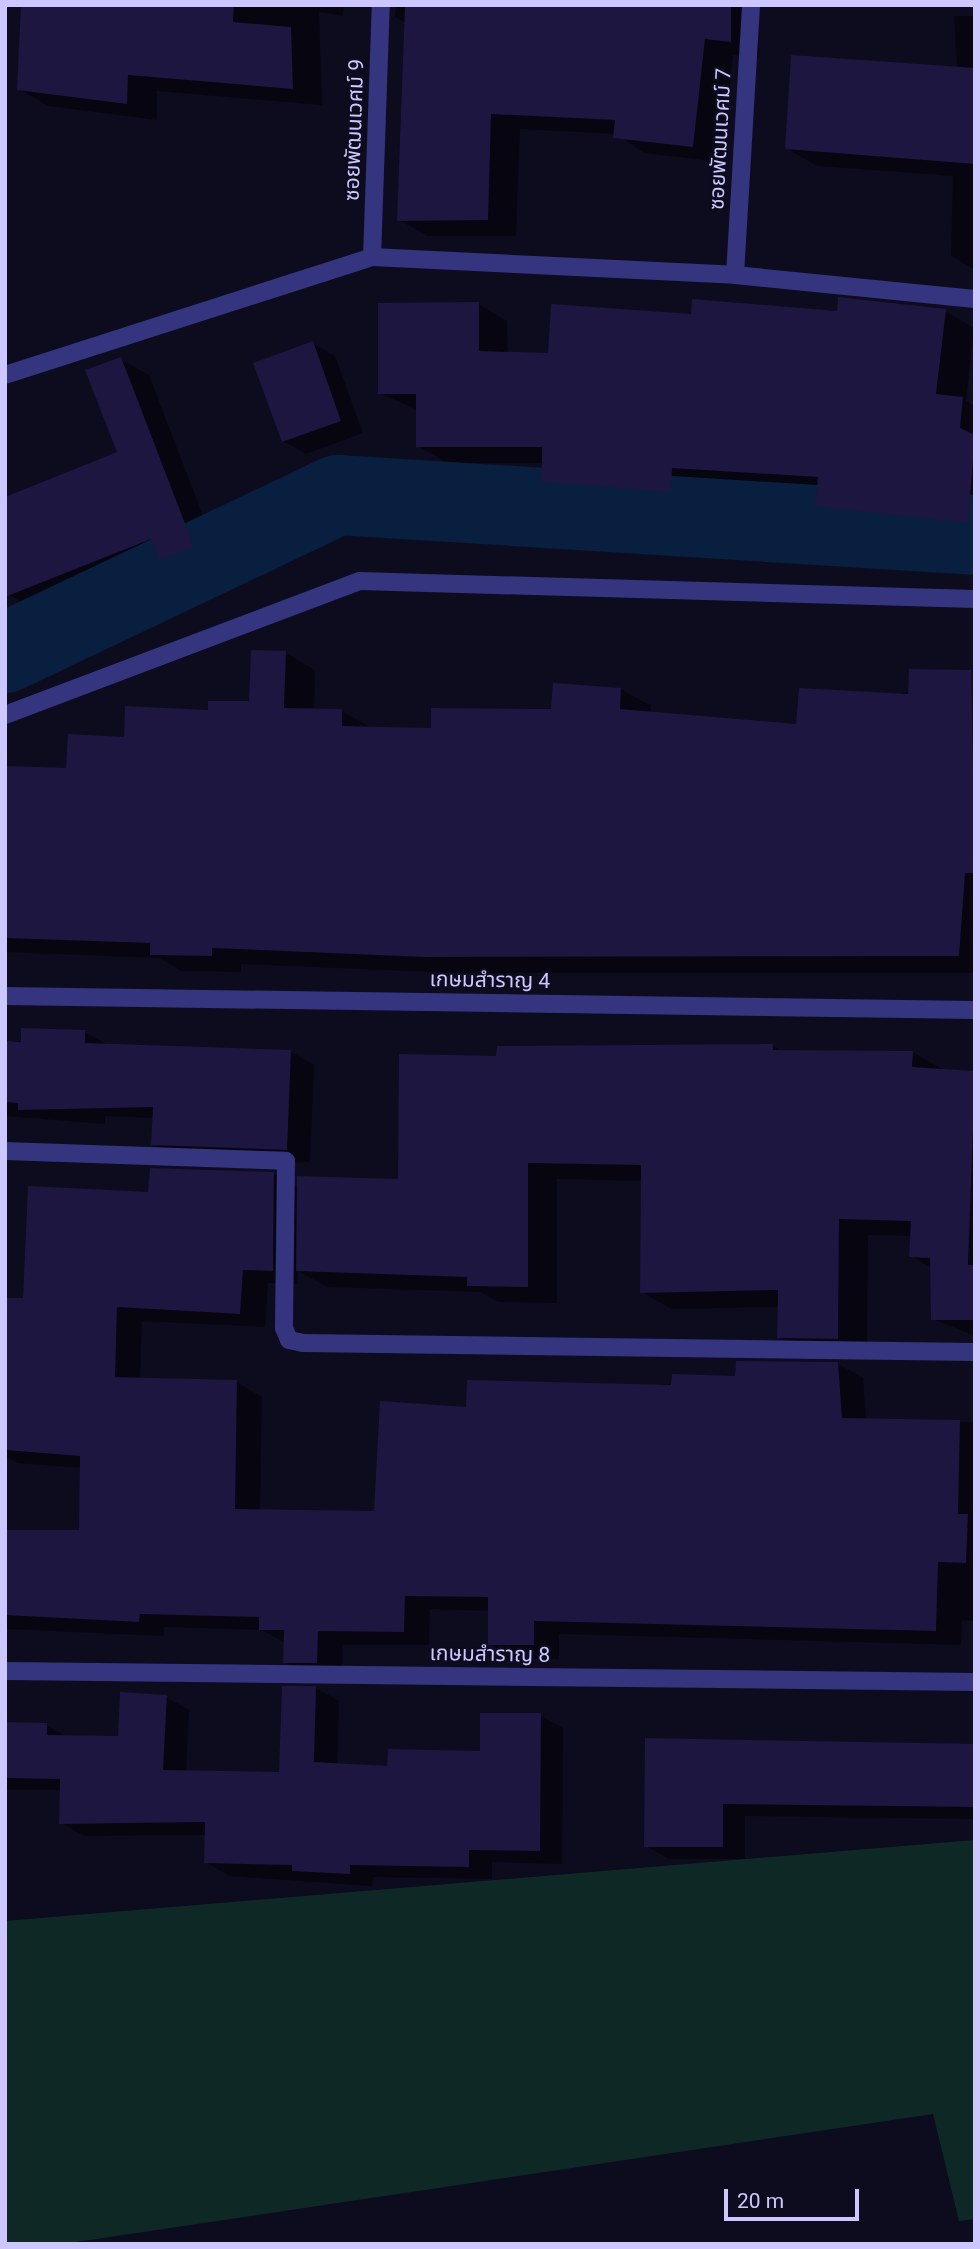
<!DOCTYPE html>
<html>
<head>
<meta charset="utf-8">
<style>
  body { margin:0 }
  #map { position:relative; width:980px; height:2249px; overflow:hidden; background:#0d0b1e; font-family:Roboto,"Noto Sans Thai",sans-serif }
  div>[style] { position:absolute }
  .green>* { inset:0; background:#0e2826 }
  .shadow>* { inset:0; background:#0007 }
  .river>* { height:80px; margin:-40px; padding:0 40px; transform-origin:40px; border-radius:40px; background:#091f3f }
  .building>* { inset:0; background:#1d1640 }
  .minor>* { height:18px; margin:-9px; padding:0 9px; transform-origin:9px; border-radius:9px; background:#34347f }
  span { translate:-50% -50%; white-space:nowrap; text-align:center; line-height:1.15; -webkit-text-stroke:5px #0d0b1e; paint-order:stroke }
  .street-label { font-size:21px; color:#ccc8ff }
  .frame { position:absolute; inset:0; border:7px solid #ccc8ff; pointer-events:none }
  .scale { position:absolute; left:724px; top:2189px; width:135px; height:32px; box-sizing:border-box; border:4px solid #ccc8ff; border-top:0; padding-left:9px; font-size:21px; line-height:24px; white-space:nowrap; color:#ccc8ff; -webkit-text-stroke:5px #0d0b1e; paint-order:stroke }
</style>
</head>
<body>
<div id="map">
  <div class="green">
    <div style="clip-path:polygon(975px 1840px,975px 2219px,959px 2221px,933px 2114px,63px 2244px,6px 2244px,5px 1921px)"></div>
  </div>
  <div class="shadow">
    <div style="clip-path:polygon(22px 5px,344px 5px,343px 16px,319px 12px,322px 105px,157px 91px,157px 120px,48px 106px,19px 89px)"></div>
    <div style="clip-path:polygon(396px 5px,759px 5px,759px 58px,733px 55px,721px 162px,644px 153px,616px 134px,520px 129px,516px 236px,427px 236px,399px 220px,406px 23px,395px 17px)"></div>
    <div style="clip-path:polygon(954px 16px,975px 16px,975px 270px,951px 256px,953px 176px,817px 166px,786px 148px,957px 68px)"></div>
    <div style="clip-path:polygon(478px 304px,507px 321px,508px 354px,550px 355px,693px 316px,945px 311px,974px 328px,966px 401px,975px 406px,975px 536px,846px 522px,817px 505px,818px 491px,700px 484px,700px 508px,572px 498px,543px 481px,544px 463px,447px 463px,418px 446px,418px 410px,379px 393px)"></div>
    <div style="clip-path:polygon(312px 343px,335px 356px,363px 433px,306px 454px,283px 441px)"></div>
    <div style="clip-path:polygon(120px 359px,149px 375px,221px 563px,188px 575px,164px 560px,38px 611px,9px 595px,119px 453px)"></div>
    <div style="clip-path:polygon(286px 653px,315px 670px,314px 710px,342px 711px,372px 728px,432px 729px,553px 711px,621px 689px,651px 706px,650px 714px,798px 726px,970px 672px,975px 973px,455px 973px,241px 964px,241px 972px,181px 971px,159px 958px,5px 952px,5px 768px,67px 770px,126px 738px,250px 703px)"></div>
    <div style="clip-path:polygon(85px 1032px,108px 1045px,291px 1052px,314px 1065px,310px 1162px,176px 1157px,153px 1144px,154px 1118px,105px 1116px,105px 1124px,5px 1116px,5px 1043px)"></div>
    <div style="clip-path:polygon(773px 1046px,782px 1051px,913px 1052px,942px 1069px,975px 1073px,975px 1336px,933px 1319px,932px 1268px,911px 1256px,912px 1236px,868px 1235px,867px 1355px,808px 1354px,779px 1337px,779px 1307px,671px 1309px,642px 1292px,643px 1181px,557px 1179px,557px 1303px,498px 1302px,481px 1292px,327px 1287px,298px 1271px,298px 1284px,268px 1283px,265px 1327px,142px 1321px,140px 1380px,237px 1382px,262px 1397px,260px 1511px,375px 1513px,468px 1409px,837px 1363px,863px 1378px,866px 1420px,975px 1422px,975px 1621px,962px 1620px,961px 1645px,559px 1634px,559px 1659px,515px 1658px,489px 1644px,490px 1611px,430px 1609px,429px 1645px,343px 1645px,342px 1677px,310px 1676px,284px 1662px,285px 1643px,262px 1630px,164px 1627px,164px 1636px,5px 1629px,5px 1532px,81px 1532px,82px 1468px,17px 1463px,5px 1456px,5px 1299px,24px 1299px,150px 1193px,151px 1169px,274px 1174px,299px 1188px,400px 1181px,498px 1058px)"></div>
    <div style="clip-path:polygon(316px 1688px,339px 1701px,337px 1765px,389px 1768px,481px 1752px,540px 1715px,563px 1728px,562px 1864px,492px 1862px,492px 1879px,373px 1877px,372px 1886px,229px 1876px,206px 1862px,207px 1835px,84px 1836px,61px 1823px,61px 1790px,5px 1790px,5px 1724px,46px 1725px,68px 1737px,119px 1738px,166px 1697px,189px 1710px,186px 1772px,281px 1774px)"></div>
    <div style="clip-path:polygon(647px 1740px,975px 1745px,975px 1819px,745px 1816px,745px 1859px,669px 1859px,646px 1846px)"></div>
  </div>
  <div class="river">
    <div style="left:5px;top:653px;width:369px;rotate:-25.4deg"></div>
    <div style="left:338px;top:495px;width:638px;rotate:3.59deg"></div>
  </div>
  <div class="building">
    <div style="clip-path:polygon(21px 5px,234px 5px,233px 22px,291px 27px,293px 89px,128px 75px,127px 104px,17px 90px)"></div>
    <div style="clip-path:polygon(405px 5px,731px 5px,731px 42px,705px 39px,693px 147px,613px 138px,615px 120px,491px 114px,488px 220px,397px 221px)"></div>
    <div style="clip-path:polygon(791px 55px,975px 68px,975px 164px,785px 149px)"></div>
    <div style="clip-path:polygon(838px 297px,946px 309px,936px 394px,963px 397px,960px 428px,975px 435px,968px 523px,815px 506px,818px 477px,672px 468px,671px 492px,542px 482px,542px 447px,416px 447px,416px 394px,378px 394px,378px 303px,479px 302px,479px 351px,548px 353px,551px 304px,691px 314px,692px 299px,837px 311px)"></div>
    <div style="clip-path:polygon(313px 341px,341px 421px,282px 442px,253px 363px)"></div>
    <div style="clip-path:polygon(121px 357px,194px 547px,159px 560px,151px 539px,5px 597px,5px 497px,117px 452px,85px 370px)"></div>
    <div style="clip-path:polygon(251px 650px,286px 651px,284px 708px,342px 709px,342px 726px,431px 728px,431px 708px,551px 709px,553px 683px,621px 688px,620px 709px,796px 724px,799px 688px,908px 694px,909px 669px,971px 670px,975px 873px,965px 873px,959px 956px,424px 957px,212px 948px,212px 956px,150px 955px,150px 943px,5px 938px,5px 766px,66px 768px,68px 734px,124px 737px,125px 706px,208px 710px,208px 701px,249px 701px)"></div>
    <div style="clip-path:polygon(21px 1028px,85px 1030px,85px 1043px,291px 1050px,287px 1150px,151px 1145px,153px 1107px,18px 1110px,18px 1103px,5px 1102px,5px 1041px,21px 1042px)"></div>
    <div style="clip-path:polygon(773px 1044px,773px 1050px,913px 1051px,912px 1067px,975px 1071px,968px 1265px,975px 1265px,975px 1320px,931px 1320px,930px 1258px,909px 1257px,911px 1221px,839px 1219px,838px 1339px,777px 1338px,778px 1290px,640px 1293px,641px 1165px,528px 1163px,528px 1287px,467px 1286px,467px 1277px,296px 1271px,297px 1176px,398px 1179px,399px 1054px,496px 1056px,497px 1046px)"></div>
    <div style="clip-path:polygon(150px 1168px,274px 1172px,273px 1271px,243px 1270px,240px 1314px,117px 1307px,115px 1377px,237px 1380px,235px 1509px,374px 1511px,380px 1401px,466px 1407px,467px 1380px,671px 1385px,672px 1374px,735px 1376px,736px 1361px,838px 1362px,842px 1418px,960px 1420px,958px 1514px,968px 1514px,966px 1563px,938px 1562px,936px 1631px,534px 1621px,534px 1645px,488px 1645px,488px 1597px,405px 1596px,404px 1632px,318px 1631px,317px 1663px,283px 1663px,284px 1630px,259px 1630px,259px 1617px,140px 1614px,139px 1622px,5px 1615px,5px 1530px,79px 1530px,80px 1456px,5px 1450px,5px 1298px,23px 1298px,28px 1186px,148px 1192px)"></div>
    <div style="clip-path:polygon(282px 1686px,316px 1686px,314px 1762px,387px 1766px,388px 1749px,480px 1751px,480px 1713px,541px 1713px,540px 1851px,469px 1850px,469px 1867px,350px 1865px,350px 1874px,292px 1871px,292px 1865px,204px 1863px,205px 1822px,59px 1824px,60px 1779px,5px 1778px,5px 1722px,47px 1723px,47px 1735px,118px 1736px,120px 1692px,167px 1695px,163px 1770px,279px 1772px)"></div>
    <div style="clip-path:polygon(645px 1738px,975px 1744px,975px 1807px,723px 1804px,723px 1847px,644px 1847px)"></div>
  </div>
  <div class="minor">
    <div style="left:372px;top:257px;width:252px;rotate:-88deg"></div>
    <div style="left:735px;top:275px;width:270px;rotate:-86.6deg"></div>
    <div style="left:5px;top:375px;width:386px;rotate:-17.8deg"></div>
    <div style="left:372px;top:257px;width:363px;rotate:2.8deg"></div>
    <div style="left:735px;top:275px;width:241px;rotate:5.7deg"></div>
    <div style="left:5px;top:715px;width:379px;rotate:-20.7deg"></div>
    <div style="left:360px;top:581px;width:615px;rotate:1.68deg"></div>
    <div style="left:5px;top:996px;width:970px;rotate:0.83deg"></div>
    <div style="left:5px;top:1151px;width:281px;rotate:2deg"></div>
    <div style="left:286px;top:1161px;width:167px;rotate:90.7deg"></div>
    <div style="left:284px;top:1328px;width:13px;rotate:67deg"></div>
    <div style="left:289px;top:1340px;width:14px;rotate:12deg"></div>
    <div style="left:303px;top:1343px;width:672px;rotate:0.77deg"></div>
    <div style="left:5px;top:1671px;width:970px;rotate:0.65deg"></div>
  </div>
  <div class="street-label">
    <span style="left:354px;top:130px;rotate:-88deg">ซอยพัฒนเวศม์ 9</span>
    <span style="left:720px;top:139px;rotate:-87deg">ซอยพัฒนเวศม์ 7</span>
    <span style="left:490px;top:980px;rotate:1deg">เกษมสำราญ 4</span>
    <span style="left:490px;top:1654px;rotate:1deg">เกษมสำราญ 8</span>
  </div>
  <div class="frame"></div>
  <div class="scale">20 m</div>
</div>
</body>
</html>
